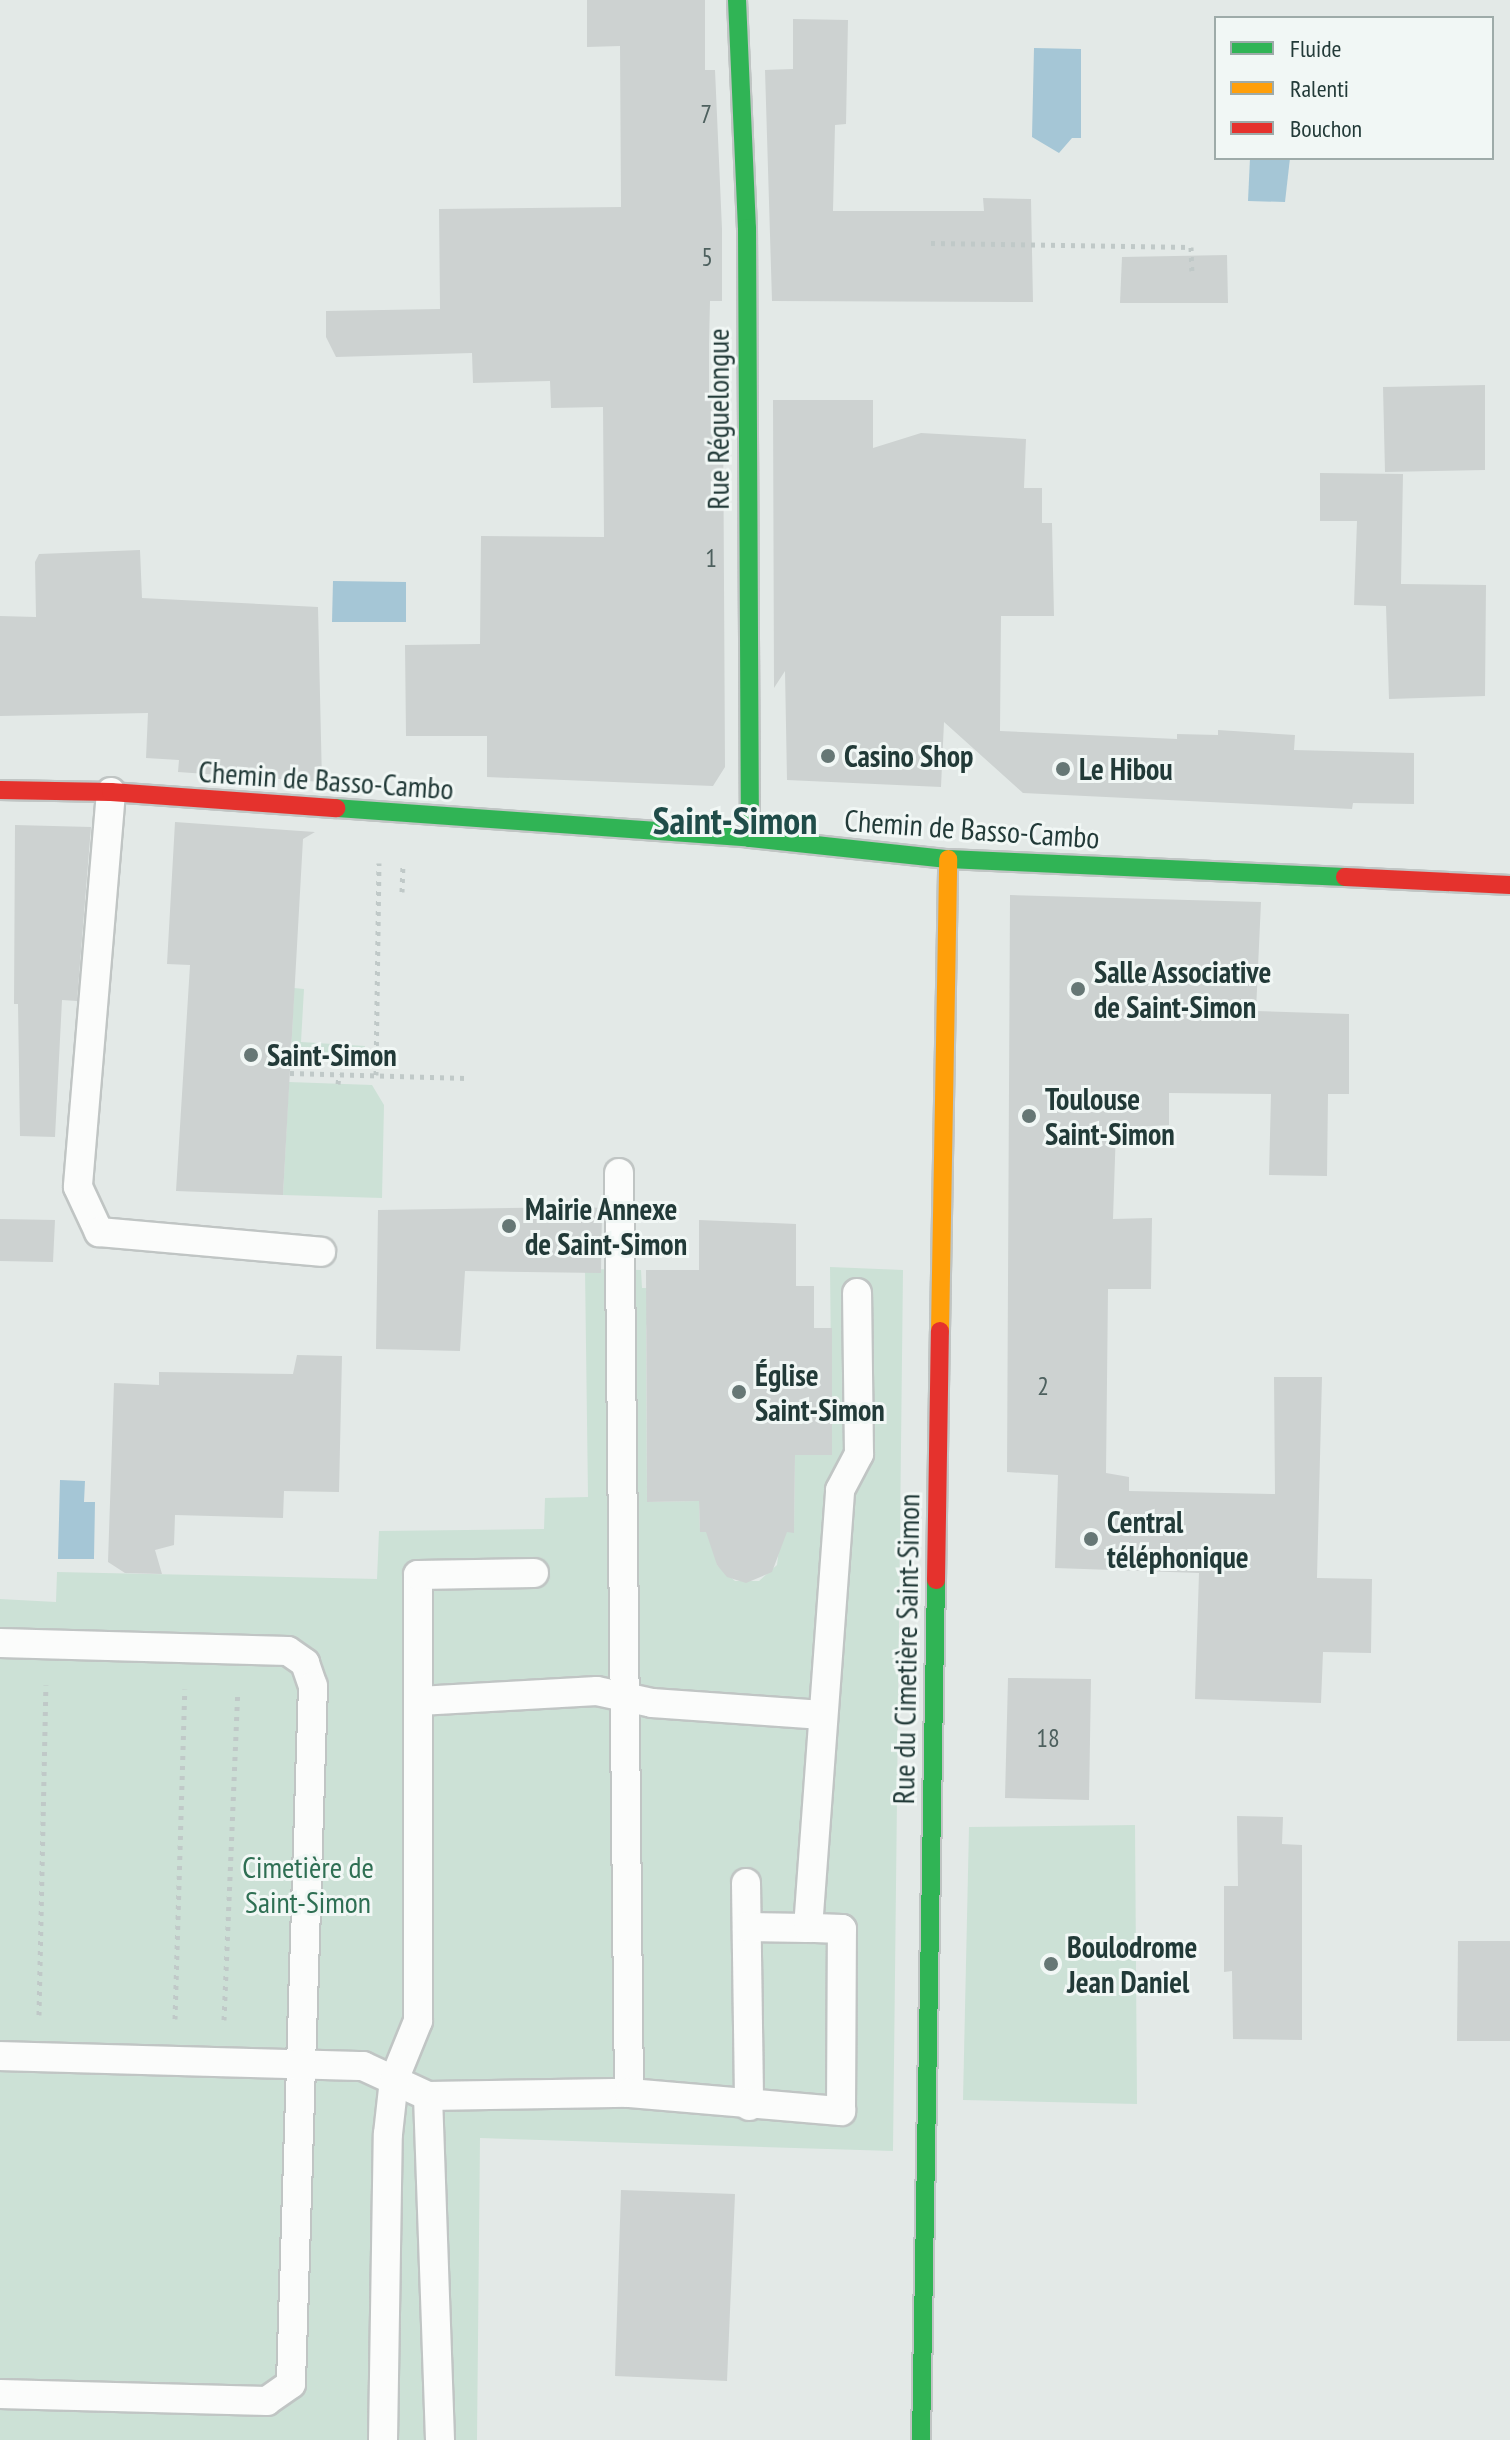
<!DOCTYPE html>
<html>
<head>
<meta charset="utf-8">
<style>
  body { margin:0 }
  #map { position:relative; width:1510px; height:2440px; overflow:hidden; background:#e3e9e7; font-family:"PT Sans Narrow",sans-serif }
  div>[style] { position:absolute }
  .green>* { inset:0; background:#cce1d6 }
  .water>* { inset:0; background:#a5c6d6 }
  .building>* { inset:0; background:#cdd2d1 }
  .path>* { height:5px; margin-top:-2.5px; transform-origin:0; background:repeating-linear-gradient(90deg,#c0c9c8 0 4px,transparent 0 10px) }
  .roads { filter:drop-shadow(2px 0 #c0c5c4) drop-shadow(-2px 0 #c0c5c4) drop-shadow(0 2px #c0c5c4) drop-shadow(0 -2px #c0c5c4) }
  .lane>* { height:28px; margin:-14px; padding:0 14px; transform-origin:14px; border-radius:14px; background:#fbfcfb }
  .fast>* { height:18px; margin:-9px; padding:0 9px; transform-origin:9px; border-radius:9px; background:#30b455 }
  .slow>* { height:18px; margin:-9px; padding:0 9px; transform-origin:9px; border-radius:9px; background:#ff9f0a }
  .jam>* { height:18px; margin:-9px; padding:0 9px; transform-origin:9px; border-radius:9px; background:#e5322d }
  .dots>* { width:22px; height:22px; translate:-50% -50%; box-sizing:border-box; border:4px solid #f1f7f5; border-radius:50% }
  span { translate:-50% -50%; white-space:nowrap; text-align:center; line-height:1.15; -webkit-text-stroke:6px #f1f7f5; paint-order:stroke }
  .number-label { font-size:26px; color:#4d605e }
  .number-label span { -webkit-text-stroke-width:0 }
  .street-label { font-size:30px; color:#223a38 }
  .poi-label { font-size:30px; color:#223a38; font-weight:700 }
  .left { translate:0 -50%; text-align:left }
  .park-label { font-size:30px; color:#2e6f53 }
  .district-label { font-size:38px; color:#1f4c49; font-weight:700 }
  .legend { position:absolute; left:1214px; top:16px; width:280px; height:144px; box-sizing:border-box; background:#f1f7f5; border:2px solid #9eaba9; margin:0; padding:10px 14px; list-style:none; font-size:24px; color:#223a38 }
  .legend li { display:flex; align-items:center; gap:16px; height:40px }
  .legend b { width:40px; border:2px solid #9eaba9 }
</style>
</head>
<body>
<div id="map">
  <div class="green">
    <div style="clip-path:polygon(294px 988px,304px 989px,301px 1042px,365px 1046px,363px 1062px,291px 1058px)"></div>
    <div style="clip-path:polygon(289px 1082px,372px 1085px,384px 1105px,382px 1198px,283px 1195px)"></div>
    <div style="clip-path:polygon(830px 1267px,903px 1270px,893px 2151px,480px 2138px,477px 2440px,0 2440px,0 1599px,56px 1602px,57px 1572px,377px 1579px,379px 1531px,544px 1529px,545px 1498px,588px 1497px,585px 1269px,641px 1270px,642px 1288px,653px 1288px,646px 1329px,647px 1502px,699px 1501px,700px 1531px,713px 1532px,717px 1565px,735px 1581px,759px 1581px,777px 1565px,781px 1532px,794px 1532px,795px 1455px,832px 1455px)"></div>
    <div style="clip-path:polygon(1135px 1825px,1137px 2104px,963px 2100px,969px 1827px)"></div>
  </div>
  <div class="water">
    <div style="clip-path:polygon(1034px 48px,1081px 49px,1081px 138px,1072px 138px,1059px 153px,1032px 137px)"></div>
    <div style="clip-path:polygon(1250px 158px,1290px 158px,1285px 202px,1248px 201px)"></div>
    <div style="clip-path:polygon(333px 581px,406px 582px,406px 622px,332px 622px)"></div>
    <div style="clip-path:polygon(60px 1480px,85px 1481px,84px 1502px,95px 1502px,94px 1559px,58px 1559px)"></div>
  </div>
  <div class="building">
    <div style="clip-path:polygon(587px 0,705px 0,705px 70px,715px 70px,722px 229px,722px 301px,710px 301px,709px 345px,709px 399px,723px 400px,725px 767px,713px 786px,487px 777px,487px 736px,406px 736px,405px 645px,480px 644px,481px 536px,604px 537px,603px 407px,551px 408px,550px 381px,473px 383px,472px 353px,336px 357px,326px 337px,326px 311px,440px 309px,439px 209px,621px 207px,620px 46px,587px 47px)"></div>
    <div style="clip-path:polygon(793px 19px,848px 20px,846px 124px,835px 125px,833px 211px,984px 211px,983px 198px,1031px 199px,1033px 302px,772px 301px,765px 70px,793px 69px)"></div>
    <div style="clip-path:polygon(1227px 255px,1228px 303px,1120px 303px,1122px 257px)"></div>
    <div style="clip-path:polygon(1485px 385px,1485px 470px,1385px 472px,1383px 387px)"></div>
    <div style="clip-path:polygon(773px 400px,873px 400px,873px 448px,921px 433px,1026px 439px,1024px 488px,1042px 488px,1042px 523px,1052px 523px,1054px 616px,1001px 616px,1000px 731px,1177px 739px,1177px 734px,1218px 735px,1218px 730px,1295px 735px,1294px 750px,1414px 753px,1414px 804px,1353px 803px,1352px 809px,1023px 793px,944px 722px,941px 787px,787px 780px,785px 671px,774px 688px)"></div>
    <div style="clip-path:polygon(1320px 473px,1403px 474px,1401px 584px,1486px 585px,1485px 696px,1389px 699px,1386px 606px,1354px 605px,1357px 521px,1320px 521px)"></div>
    <div style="clip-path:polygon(140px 550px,142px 598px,318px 607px,322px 782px,178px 772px,179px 760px,146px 758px,148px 713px,0 716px,0 616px,36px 617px,35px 562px,39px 554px)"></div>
    <div style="clip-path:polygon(175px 822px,315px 832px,303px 839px,283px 1195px,176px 1191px,190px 965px,167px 964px)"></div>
    <div style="clip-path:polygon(15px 825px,91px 827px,77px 1001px,62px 1000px,55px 1137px,20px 1136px,18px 1004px,14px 1004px)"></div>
    <div style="clip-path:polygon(1010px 895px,1261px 902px,1256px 1011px,1349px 1014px,1349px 1094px,1328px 1094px,1327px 1176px,1269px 1175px,1271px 1094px,1169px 1093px,1169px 1125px,1116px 1128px,1113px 1219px,1152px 1218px,1151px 1289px,1108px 1289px,1106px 1473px,1129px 1477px,1129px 1491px,1275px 1494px,1274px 1377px,1322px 1377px,1317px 1578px,1372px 1579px,1371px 1653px,1323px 1652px,1321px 1703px,1195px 1699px,1199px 1573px,1055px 1568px,1058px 1475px,1007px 1472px)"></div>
    <div style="clip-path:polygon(585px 1207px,602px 1208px,601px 1273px,465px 1271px,460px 1351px,376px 1349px,378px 1210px)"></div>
    <div style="clip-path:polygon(0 1219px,55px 1220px,53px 1262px,0 1261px)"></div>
    <div style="clip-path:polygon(699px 1220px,796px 1224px,796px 1286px,814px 1286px,814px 1328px,832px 1328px,832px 1455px,795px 1455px,794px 1533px,787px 1532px,772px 1572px,746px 1583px,727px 1577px,717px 1565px,706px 1532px,700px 1532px,699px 1501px,647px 1502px,646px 1270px,699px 1270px)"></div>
    <div style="clip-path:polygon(297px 1355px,342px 1356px,339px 1492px,284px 1491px,283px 1518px,175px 1515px,174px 1545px,155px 1550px,162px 1574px,125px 1573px,108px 1562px,114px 1383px,159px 1385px,159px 1372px,293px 1374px)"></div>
    <div style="clip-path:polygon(1008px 1678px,1091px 1679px,1089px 1800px,1005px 1798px)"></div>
    <div style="clip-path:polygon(1237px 1816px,1283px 1817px,1282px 1844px,1302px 1845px,1302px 2040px,1233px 2039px,1232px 1971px,1224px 1972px,1224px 1886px,1238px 1886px)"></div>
    <div style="clip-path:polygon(1458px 1941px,1510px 1941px,1510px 2041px,1457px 2041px)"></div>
    <div style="clip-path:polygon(621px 2190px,735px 2194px,727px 2381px,615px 2376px)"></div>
  </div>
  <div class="path">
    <div style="left:931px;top:243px;width:260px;rotate:0.9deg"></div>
    <div style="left:1191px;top:247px;width:24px;rotate:88deg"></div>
    <div style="left:402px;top:892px;width:27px;rotate:-88deg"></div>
    <div style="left:290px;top:1073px;width:176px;rotate:1.6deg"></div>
    <div style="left:376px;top:1075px;width:212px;rotate:-89.2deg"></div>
    <div style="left:338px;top:1084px;width:10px;rotate:-84deg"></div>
    <div style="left:39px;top:2015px;width:330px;rotate:-88.8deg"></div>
    <div style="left:175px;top:2019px;width:330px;rotate:-88.3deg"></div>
    <div style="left:224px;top:2020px;width:329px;rotate:-87.6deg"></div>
  </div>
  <div class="roads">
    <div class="lane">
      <div style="left:111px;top:792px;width:396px;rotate:94.8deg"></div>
      <div style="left:78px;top:1187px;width:50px;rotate:65deg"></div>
      <div style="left:99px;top:1232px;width:223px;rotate:5.1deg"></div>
      <div style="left:0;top:1643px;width:288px;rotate:1.6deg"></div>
      <div style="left:288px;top:1651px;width:21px;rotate:35deg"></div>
      <div style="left:305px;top:1663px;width:24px;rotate:71deg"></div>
      <div style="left:313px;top:1686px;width:698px;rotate:91.81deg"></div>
      <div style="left:291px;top:2384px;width:29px;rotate:145deg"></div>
      <div style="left:267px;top:2401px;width:267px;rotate:-178.5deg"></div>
      <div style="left:419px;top:1701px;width:178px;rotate:-3.2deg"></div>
      <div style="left:597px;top:1691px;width:56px;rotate:12.3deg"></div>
      <div style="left:652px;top:1703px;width:171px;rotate:4deg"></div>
      <div style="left:746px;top:1883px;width:223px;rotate:89.2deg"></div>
      <div style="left:747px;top:1927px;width:61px;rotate:0.9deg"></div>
      <div style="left:0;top:2056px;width:363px;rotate:1.6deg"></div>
      <div style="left:363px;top:2066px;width:72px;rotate:24.8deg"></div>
      <div style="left:428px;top:2096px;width:201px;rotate:-0.9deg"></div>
      <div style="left:629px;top:2093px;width:920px;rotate:-90.62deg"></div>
      <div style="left:629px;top:2093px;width:213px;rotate:4.9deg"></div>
      <div style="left:841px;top:2111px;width:182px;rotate:-89.7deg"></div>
      <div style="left:842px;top:1929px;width:34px;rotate:-178deg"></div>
      <div style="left:808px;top:1928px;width:439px;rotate:-85.8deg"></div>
      <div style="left:840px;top:1490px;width:41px;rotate:-62.2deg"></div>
      <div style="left:859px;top:1454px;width:161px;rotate:-90.7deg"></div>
      <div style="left:428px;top:2096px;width:344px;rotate:88deg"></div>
      <div style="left:383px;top:2440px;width:306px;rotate:-89.1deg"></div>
      <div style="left:388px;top:2134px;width:54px;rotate:-83.7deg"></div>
      <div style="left:394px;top:2080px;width:64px;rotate:-67.9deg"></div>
      <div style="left:418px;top:2021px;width:446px;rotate:-90deg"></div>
      <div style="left:418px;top:1575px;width:116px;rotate:-1deg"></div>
    </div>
    <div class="fast">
      <div style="left:737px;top:0;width:228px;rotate:87.5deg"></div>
      <div style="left:747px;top:228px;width:610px;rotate:89.72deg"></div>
      <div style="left:336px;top:808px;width:415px;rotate:4.1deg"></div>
      <div style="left:750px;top:838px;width:199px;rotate:6.1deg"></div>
      <div style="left:948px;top:859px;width:397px;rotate:2.6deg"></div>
      <div style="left:921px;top:2440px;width:860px;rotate:-89deg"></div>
    </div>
    <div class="slow">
      <div style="left:940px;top:1331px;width:472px;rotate:-89deg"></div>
    </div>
    <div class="jam">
      <div style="left:0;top:790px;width:111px;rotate:1deg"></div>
      <div style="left:111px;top:792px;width:226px;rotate:4.1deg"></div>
      <div style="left:1345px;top:877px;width:165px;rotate:2.8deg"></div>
      <div style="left:936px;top:1580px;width:249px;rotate:-89.1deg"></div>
    </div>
  </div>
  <div class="dots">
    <div style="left:828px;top:756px;background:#667775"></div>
    <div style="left:1063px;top:769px;background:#667775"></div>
    <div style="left:1078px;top:989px;background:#667775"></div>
    <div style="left:251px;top:1055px;background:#667775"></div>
    <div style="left:1029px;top:1116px;background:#667775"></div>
    <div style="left:509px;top:1226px;background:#667775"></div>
    <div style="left:739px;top:1392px;background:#667775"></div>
    <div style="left:1091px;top:1539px;background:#667775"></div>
    <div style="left:1051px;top:1964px;background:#667775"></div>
  </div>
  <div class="number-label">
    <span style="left:706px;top:114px">7</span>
    <span style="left:707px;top:257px">5</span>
    <span style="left:711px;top:558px">1</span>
    <span style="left:1043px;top:1386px">2</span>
    <span style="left:1048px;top:1738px">18</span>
  </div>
  <div class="street-label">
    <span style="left:718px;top:419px;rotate:-90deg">Rue Réguelongue</span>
    <span style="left:326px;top:780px;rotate:4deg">Chemin de Basso-Cambo</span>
    <span style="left:972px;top:829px;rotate:4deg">Chemin de Basso-Cambo</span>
    <span style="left:906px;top:1649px;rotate:-89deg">Rue du Cimetière Saint-Simon</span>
  </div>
  <div class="poi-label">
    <span class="left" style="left:844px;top:756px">Casino Shop</span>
    <span class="left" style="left:1079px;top:769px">Le Hibou</span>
    <span class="left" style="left:1094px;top:989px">Salle Associative<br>de Saint-Simon</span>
    <span class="left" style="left:267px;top:1055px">Saint-Simon</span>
    <span class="left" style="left:1045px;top:1116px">Toulouse<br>Saint-Simon</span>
    <span class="left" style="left:525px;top:1226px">Mairie Annexe<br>de Saint-Simon</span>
    <span class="left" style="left:755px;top:1392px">Église<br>Saint-Simon</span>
    <span class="left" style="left:1107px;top:1539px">Central<br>téléphonique</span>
    <span class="left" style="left:1067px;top:1964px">Boulodrome<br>Jean Daniel</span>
  </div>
  <div class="park-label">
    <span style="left:308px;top:1884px">Cimetière de<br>Saint-Simon</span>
  </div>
  <div class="district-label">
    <span style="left:735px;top:820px">Saint-Simon</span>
  </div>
  <ul class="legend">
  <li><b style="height:10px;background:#30b455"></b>Fluide</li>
  <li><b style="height:10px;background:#ff9f0a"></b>Ralenti</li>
  <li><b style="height:10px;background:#e5322d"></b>Bouchon</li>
  </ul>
</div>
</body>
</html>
